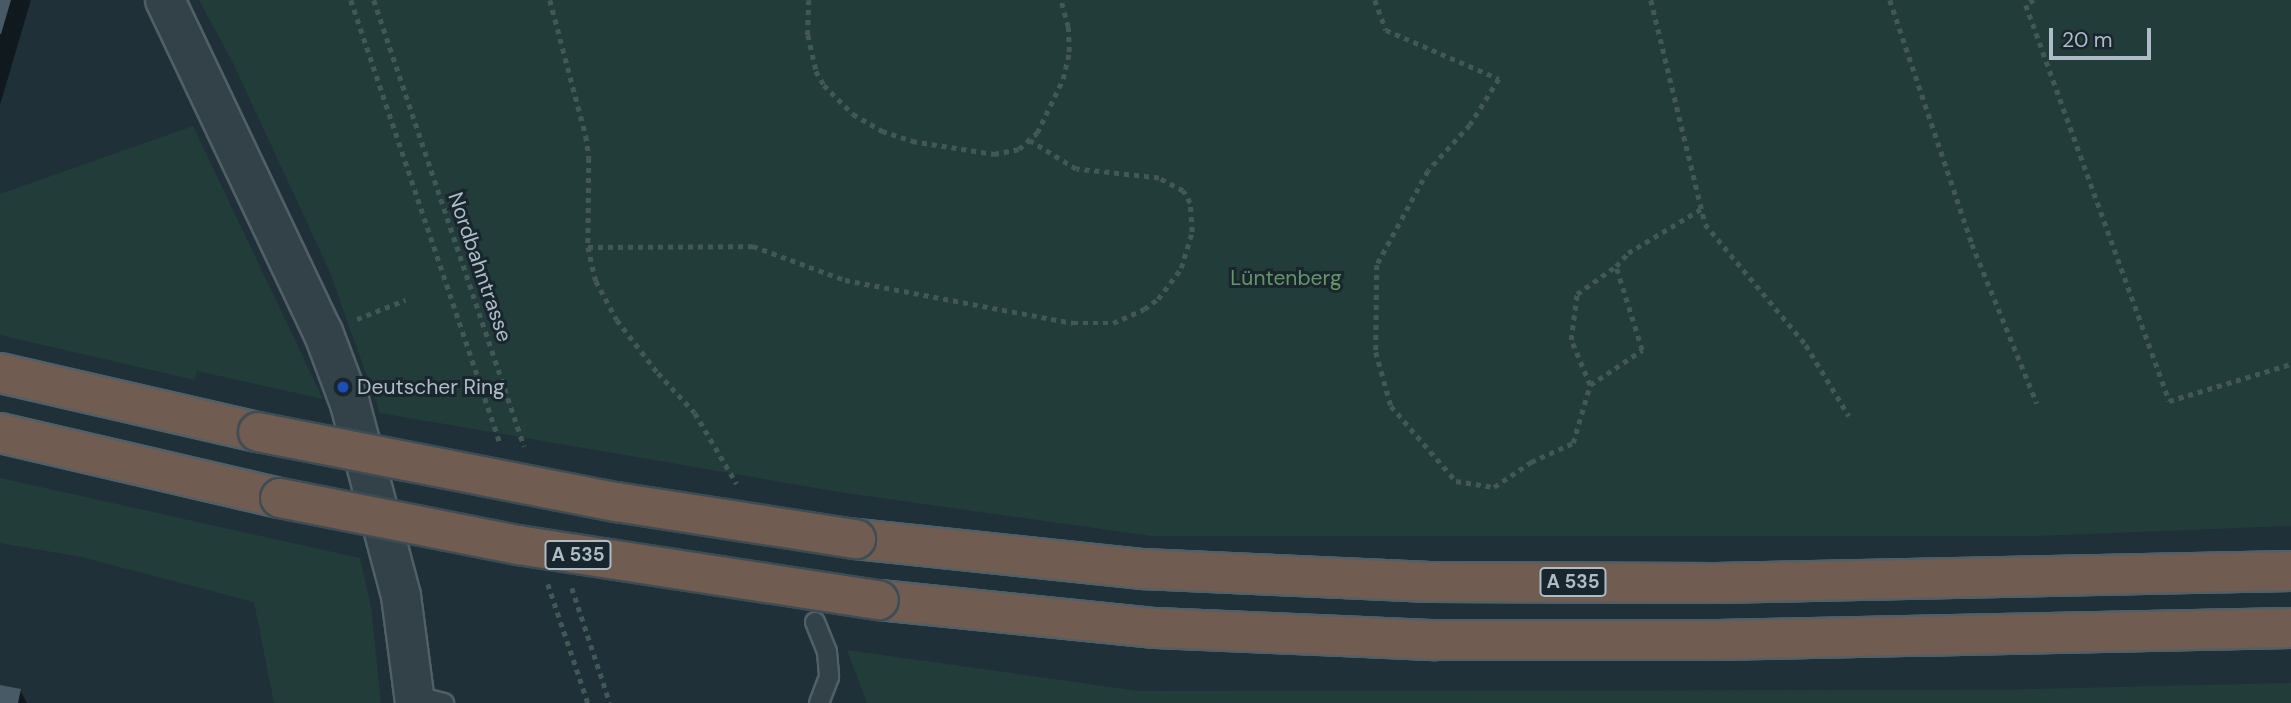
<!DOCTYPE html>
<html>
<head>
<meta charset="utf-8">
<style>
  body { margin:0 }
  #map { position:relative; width:2291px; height:703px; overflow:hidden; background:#1f3039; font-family:"DM Sans",sans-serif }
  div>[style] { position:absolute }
  .green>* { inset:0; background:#223c39 }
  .shadow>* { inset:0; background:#0007 }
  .building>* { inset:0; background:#475a65 }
  .path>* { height:4.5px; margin-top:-2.25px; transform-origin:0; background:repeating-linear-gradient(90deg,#415856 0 5px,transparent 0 10px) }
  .roads { filter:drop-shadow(2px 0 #515f67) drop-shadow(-2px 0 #515f67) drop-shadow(0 2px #515f67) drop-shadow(0 -2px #515f67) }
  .service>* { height:18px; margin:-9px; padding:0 9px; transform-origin:9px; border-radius:9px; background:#334149 }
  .tertiary>* { height:38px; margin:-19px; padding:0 19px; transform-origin:19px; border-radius:19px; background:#334149 }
  .motorway>* { height:38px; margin:-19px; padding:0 19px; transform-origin:19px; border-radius:19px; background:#705c50 }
  .bridges { filter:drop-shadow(2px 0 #3e4c54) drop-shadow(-2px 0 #3e4c54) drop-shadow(0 2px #3e4c54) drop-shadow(0 -2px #3e4c54) }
  .motorway-bridge>* { height:38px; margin:-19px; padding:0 19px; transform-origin:19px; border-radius:19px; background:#705c50 }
  .dots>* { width:19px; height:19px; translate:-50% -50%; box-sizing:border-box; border:4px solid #19262e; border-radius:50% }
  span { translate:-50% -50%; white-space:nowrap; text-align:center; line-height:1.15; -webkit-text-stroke:6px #19262e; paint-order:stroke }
  .shield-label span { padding:2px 5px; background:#19262e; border:2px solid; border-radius:5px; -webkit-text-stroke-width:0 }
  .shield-label { font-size:19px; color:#adbcc6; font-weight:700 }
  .street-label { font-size:21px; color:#adbcc6 }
  .park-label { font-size:21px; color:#649765 }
  .poi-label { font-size:21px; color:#adbcc6 }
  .left { translate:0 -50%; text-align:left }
  .scale { position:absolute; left:2049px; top:28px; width:102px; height:32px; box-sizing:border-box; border:4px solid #adbcc6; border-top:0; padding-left:9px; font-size:21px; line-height:24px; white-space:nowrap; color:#adbcc6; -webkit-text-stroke:5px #19262e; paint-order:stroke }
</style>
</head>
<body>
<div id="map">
  <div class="green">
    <div style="clip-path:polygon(199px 0,2291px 0,2291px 526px,2037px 536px,1151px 536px,839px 492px,380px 413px,329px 270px,233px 63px)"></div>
    <div style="clip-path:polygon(193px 126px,323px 399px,197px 371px,195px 380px,0 335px,0 194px)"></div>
    <div style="clip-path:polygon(0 478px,360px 558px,371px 607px,381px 703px,274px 703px,254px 602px,81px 557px,0 543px)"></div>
    <div style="clip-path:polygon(847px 650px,1139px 691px,1987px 690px,2291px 683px,2291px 703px,867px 703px)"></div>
  </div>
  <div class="shadow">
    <div style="clip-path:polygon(0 0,31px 0,0 105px)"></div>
    <div style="clip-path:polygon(0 687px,20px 690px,27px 703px,0 703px)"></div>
  </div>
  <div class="building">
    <div style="clip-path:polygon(0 0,11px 0,1px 34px,0 34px)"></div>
    <div style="clip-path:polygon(0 685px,21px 689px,18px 703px,0 703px)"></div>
  </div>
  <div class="path">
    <div style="left:351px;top:0;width:468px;rotate:71.4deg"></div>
    <div style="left:374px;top:0;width:471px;rotate:71.4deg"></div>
    <div style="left:550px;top:0;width:141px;rotate:75.2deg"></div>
    <div style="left:586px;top:136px;width:22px;rotate:82deg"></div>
    <div style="left:589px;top:158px;width:89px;rotate:90.6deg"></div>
    <div style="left:588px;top:247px;width:35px;rotate:77deg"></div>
    <div style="left:596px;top:281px;width:44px;rotate:61.7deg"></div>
    <div style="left:617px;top:320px;width:67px;rotate:52.3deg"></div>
    <div style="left:658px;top:373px;width:54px;rotate:47.2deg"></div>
    <div style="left:695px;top:413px;width:82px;rotate:59.4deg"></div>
    <div style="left:809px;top:0;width:35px;rotate:92deg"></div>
    <div style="left:808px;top:35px;width:37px;rotate:77deg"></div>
    <div style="left:816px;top:71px;width:16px;rotate:60deg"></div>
    <div style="left:824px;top:85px;width:41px;rotate:45deg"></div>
    <div style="left:853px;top:114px;width:34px;rotate:30deg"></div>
    <div style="left:882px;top:131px;width:32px;rotate:18deg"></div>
    <div style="left:912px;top:141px;width:83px;rotate:9deg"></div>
    <div style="left:994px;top:154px;width:25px;rotate:-11deg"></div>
    <div style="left:1019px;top:149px;width:24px;rotate:-42deg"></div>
    <div style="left:1037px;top:133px;width:60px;rotate:-64.3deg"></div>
    <div style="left:1063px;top:79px;width:28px;rotate:-77deg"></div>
    <div style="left:1069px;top:52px;width:25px;rotate:-92deg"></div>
    <div style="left:1068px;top:27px;width:28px;rotate:-105deg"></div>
    <div style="left:1375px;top:0;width:32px;rotate:70deg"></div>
    <div style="left:1386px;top:30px;width:123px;rotate:23.4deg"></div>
    <div style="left:1499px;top:79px;width:54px;rotate:122.2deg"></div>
    <div style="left:1470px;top:125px;width:62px;rotate:132.4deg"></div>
    <div style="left:1428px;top:171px;width:107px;rotate:118.5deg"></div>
    <div style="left:1377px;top:265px;width:87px;rotate:90.7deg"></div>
    <div style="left:1376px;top:352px;width:56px;rotate:74.5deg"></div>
    <div style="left:1391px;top:406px;width:99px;rotate:49.1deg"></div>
    <div style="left:1456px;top:481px;width:38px;rotate:9deg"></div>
    <div style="left:1494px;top:487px;width:45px;rotate:-34deg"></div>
    <div style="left:1531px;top:462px;width:46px;rotate:-24.3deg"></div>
    <div style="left:1573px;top:443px;width:60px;rotate:-73.7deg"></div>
    <div style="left:1590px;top:385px;width:49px;rotate:-112.9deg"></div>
    <div style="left:1571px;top:340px;width:46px;rotate:-82.6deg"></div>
    <div style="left:1577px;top:294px;width:48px;rotate:-35.7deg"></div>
    <div style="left:1616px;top:266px;width:18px;rotate:-47deg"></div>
    <div style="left:1628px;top:253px;width:85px;rotate:-31.1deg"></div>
    <div style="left:1651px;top:0;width:230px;rotate:76.4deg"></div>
    <div style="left:1705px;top:224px;width:158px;rotate:50.1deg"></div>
    <div style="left:1806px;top:345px;width:83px;rotate:58.8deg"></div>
    <div style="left:1890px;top:0;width:257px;rotate:71.4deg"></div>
    <div style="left:1972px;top:244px;width:172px;rotate:67.8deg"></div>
    <div style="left:2034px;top:0;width:9px;rotate:148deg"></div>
    <div style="left:2026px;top:5px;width:421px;rotate:70.1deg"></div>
    <div style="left:2169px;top:401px;width:127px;rotate:-16.9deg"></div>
    <div style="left:588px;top:247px;width:165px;rotate:-0.3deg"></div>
    <div style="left:753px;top:246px;width:98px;rotate:20.3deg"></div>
    <div style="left:845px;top:280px;width:232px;rotate:10.7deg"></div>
    <div style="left:1073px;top:323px;width:40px"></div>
    <div style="left:1113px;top:323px;width:34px;rotate:-24deg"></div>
    <div style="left:1144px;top:309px;width:17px;rotate:-36deg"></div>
    <div style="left:1158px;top:299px;width:39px;rotate:-53deg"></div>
    <div style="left:1181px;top:268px;width:38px;rotate:-73deg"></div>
    <div style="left:1192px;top:232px;width:29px;rotate:-94deg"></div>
    <div style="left:1190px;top:203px;width:14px;rotate:-120deg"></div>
    <div style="left:1183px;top:191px;width:27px;rotate:-152deg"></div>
    <div style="left:1159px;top:178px;width:83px;rotate:-173.8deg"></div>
    <div style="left:1076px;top:169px;width:54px;rotate:-148.7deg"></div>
    <div style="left:357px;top:319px;width:52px;rotate:-21.6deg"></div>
    <div style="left:1590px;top:385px;width:63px;rotate:-33.9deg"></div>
    <div style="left:1642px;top:350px;width:87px;rotate:-107.4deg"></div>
    <div style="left:548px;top:584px;width:126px;rotate:71.4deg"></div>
    <div style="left:572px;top:588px;width:121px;rotate:71.7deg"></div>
  </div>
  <div class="roads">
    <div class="service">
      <div style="left:815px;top:622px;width:32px;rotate:68deg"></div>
      <div style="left:827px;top:652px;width:25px;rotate:85deg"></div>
      <div style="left:829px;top:677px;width:28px;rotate:111deg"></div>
      <div style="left:416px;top:696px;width:29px;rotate:14deg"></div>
    </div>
    <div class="tertiary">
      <div style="left:165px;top:0;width:368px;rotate:64.6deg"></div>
      <div style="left:323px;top:332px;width:77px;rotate:69.4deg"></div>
      <div style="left:350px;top:404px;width:199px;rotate:75.1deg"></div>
      <div style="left:401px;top:596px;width:108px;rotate:82.5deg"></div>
    </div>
    <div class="motorway">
      <div style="left:0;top:373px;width:265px;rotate:12.9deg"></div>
      <div style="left:0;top:433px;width:287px;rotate:13.1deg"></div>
      <div style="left:856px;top:539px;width:289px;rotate:6deg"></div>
      <div style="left:1143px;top:569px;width:287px;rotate:2.6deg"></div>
      <div style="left:1430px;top:582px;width:287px;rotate:0.2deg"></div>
      <div style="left:1717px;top:583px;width:574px;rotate:-1.2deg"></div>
      <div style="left:879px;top:600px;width:278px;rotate:5.8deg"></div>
      <div style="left:1156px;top:628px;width:280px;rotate:2.5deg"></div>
      <div style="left:1436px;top:640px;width:282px"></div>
      <div style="left:1718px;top:640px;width:573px;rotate:-1.2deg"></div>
    </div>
  </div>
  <div class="bridges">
    <div class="motorway-bridge">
      <div style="left:258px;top:432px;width:365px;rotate:11.1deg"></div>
      <div style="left:616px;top:502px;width:243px;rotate:8.8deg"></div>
      <div style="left:280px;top:498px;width:243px;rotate:11.2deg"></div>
      <div style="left:518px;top:545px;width:365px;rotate:8.7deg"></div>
    </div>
  </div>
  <div class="dots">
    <div style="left:343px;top:387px;background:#1a4fb4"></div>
  </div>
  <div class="shield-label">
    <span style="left:578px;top:555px">A 535</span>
    <span style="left:1573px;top:582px">A 535</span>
  </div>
  <div class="street-label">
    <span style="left:480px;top:267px;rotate:71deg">Nordbahntrasse</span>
  </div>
  <div class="park-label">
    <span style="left:1286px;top:278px">Lüntenberg</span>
  </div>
  <div class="poi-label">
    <span class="left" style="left:357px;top:387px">Deutscher Ring</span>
  </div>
  <div class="scale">20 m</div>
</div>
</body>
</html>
